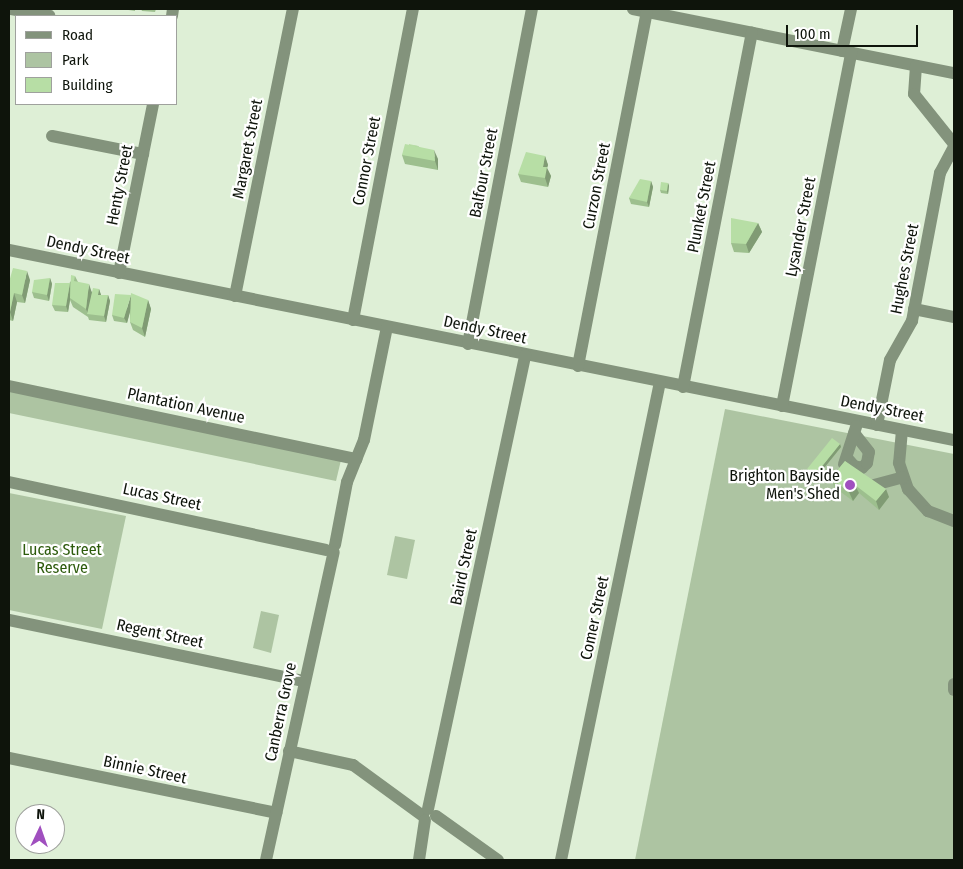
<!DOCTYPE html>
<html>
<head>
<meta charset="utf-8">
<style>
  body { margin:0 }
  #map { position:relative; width:963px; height:869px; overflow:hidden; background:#deefd6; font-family:"Fira Sans Condensed",sans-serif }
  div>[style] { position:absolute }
  .green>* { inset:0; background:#adc4a2 }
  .minor>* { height:12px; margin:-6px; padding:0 6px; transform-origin:6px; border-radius:6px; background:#83937c }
  .wall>* { inset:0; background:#9dbf8e }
  .shaded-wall>* { inset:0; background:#809b74 }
  .building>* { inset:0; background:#b7dea5 }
  .dots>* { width:14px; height:14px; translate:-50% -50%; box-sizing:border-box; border:2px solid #fff; border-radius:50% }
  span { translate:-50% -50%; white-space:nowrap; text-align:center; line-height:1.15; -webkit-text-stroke:4.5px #fff; paint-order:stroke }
  .street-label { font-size:16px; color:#0e140b }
  .poi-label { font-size:16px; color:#0e140b }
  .right { translate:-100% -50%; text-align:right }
  .park-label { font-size:16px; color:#2d5b0c }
  .frame { position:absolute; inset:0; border:10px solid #0e140b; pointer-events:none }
  .legend { position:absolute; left:15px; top:15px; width:162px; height:90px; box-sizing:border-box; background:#fff; border:1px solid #9fa19d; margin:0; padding:6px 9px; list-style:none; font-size:15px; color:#0e140b }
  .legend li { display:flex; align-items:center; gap:10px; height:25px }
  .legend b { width:25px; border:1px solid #9fa19d }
  .north { position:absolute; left:15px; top:804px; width:50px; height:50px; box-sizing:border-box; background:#fff; border:1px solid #9fa19d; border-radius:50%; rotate:3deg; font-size:14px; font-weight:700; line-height:20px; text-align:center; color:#0e140b }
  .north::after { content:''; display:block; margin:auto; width:18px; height:22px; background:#a04fbf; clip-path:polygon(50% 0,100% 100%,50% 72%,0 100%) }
  .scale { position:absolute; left:786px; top:25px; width:132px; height:22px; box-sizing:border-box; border:2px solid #0e140b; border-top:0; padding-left:6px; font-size:15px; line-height:18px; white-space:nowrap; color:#0e140b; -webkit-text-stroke:4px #fff; paint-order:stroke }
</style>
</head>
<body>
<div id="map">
  <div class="green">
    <div style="clip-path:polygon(9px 391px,341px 460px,336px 481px,9px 413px)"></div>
    <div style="clip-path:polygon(725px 409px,954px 454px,954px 860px,635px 860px)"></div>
    <div style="clip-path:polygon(9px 493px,126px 516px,102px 629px,9px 610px)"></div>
    <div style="clip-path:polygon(395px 536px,415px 540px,407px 579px,387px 575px)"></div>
    <div style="clip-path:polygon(261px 611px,279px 615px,271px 653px,253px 648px)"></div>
  </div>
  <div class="minor">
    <div style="left:11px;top:9px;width:39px;rotate:10deg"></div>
    <div style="left:633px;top:9px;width:327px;rotate:11.3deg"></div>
    <div style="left:172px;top:16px;width:7px;rotate:-82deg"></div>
    <div style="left:842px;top:51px;width:43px;rotate:-77.9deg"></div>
    <div style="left:916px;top:66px;width:28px;rotate:94deg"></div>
    <div style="left:914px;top:94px;width:64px;rotate:51.3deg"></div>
    <div style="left:52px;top:136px;width:93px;rotate:11.2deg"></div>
    <div style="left:9px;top:250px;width:964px;rotate:11.37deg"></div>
    <div style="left:119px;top:273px;width:172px;rotate:-78.6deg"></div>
    <div style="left:235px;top:296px;width:293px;rotate:-78.6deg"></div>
    <div style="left:914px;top:309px;width:41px;rotate:11.3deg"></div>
    <div style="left:353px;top:320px;width:317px;rotate:-79.1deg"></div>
    <div style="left:468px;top:344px;width:341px;rotate:-79.2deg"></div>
    <div style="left:578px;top:366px;width:361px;rotate:-79deg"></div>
    <div style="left:9px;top:386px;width:355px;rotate:11.9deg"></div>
    <div style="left:683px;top:387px;width:361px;rotate:-79deg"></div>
    <div style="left:782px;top:406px;width:360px;rotate:-78.9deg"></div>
    <div style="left:877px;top:425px;width:66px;rotate:-78.7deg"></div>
    <div style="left:890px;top:360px;width:45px;rotate:-60.6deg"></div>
    <div style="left:912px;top:321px;width:151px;rotate:-79.3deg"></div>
    <div style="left:940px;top:173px;width:30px;rotate:-62deg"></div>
    <div style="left:902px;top:430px;width:33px;rotate:95deg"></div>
    <div style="left:899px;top:463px;width:28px;rotate:71deg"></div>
    <div style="left:908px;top:489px;width:30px;rotate:48deg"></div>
    <div style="left:928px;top:511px;width:28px;rotate:21deg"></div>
    <div style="left:847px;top:458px;width:11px;rotate:49deg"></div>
    <div style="left:854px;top:466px;width:8px;rotate:14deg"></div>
    <div style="left:862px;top:468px;width:7px;rotate:-45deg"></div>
    <div style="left:867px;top:463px;width:11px;rotate:-80deg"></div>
    <div style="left:869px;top:452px;width:24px;rotate:-128deg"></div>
    <div style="left:844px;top:464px;width:40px;rotate:-72deg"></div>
    <div style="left:9px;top:482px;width:324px;rotate:12.1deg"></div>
    <div style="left:874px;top:485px;width:30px;rotate:-15deg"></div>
    <div style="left:335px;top:545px;width:64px;rotate:-79.2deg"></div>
    <div style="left:347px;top:482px;width:45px;rotate:-68deg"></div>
    <div style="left:364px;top:440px;width:115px;rotate:-78.5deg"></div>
    <div style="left:9px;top:620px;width:301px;rotate:11.7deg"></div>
    <div style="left:954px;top:684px;width:6px;rotate:90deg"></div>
    <div style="left:289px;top:751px;width:66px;rotate:12.3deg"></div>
    <div style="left:353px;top:765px;width:87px;rotate:36.1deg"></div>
    <div style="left:9px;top:758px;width:273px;rotate:11.6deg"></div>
    <div style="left:428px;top:809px;width:464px;rotate:-77.9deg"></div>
    <div style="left:436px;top:816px;width:76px;rotate:35.4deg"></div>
    <div style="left:266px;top:860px;width:315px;rotate:-77.6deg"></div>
    <div style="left:419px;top:860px;width:40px;rotate:-81.5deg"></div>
    <div style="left:561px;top:860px;width:488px;rotate:-78.3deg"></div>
  </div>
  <div class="wall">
    <div style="clip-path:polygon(122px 9px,135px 9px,135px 11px)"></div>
    <div style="clip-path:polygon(141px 9px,156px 9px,155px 12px,142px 11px)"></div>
    <div style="clip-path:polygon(409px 145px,418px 146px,419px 147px,438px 159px,438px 170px,405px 164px,402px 155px)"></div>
    <div style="clip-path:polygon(545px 156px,548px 165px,547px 168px,551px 176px,548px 187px,521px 182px,518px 174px)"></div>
    <div style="clip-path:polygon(651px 181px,653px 187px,649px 207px,631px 204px,629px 198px)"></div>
    <div style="clip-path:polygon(668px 183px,669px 186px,668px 194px,661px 193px,660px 190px)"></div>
    <div style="clip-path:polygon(758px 223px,762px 232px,749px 253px,734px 252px,731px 243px)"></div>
    <div style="clip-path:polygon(75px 276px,78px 282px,92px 292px,99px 289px,101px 295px,108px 295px,110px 301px,106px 322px,89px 320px,88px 317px,73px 307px,70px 300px,68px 312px,55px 311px,52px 305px)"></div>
    <div style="clip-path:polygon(50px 278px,52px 284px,49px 301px,34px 298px,32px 292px)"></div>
    <div style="clip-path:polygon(30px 280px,25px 303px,17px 302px,13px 321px,9px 320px,9px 282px)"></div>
    <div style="clip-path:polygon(148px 300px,151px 309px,145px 337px,133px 330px,130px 322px,130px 311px,127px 323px,114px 321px,112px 315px)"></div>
    <div style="clip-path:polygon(840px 444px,841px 447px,816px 478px,808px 472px,807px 469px)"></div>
    <div style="clip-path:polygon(845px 461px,889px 497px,879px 510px,859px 493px,853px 501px,834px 487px,831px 478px)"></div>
  </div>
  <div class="shaded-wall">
    <div style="clip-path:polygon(434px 150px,438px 159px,438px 170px,435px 161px)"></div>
    <div style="clip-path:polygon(545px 156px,548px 165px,547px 168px,551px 176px,548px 187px,545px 178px,543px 167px)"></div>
    <div style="clip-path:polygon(651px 181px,653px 187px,649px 207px,647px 202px)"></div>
    <div style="clip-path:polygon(668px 183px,669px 186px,668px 194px,667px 191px)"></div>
    <div style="clip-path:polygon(758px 223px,762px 232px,749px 253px,746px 244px)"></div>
    <div style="clip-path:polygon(27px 271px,30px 280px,25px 303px,22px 295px)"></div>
    <div style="clip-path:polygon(50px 278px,52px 284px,49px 301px,47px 295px)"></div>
    <div style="clip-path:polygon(70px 283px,70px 300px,68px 312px,66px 306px)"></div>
    <div style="clip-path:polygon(89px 284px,92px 293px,88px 314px,86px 309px)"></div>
    <div style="clip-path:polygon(99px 289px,101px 295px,100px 301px,98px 295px)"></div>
    <div style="clip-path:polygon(14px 293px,17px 302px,13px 321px,10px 312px)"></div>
    <div style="clip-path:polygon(108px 295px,110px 301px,106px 322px,104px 316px)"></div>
    <div style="clip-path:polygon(131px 295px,133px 301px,127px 323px,124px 318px)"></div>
    <div style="clip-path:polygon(148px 300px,151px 309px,145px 337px,142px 328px)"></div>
    <div style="clip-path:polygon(840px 444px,841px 447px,816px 478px,815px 475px)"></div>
    <div style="clip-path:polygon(855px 485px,859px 493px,853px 501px,849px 492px)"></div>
    <div style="clip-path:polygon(886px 489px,889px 497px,879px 510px,876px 501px)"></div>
  </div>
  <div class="building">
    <div style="clip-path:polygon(405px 144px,434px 150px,435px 161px,402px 155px)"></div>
    <div style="clip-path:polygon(409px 144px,418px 146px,418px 147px,409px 145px)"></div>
    <div style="clip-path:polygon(526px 152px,545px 156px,543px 167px,547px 167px,545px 178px,518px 174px)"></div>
    <div style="clip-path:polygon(640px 179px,651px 181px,647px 202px,629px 198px)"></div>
    <div style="clip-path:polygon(661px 182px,668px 183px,667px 191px,660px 190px)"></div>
    <div style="clip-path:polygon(731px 218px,758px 223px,746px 244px,731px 243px)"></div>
    <div style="clip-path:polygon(13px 268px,27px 271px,22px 295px,14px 293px,10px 312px,9px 312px,9px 282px)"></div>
    <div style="clip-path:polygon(71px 275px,75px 276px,74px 281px,89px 284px,86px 309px,70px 298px)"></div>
    <div style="clip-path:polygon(50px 278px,47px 295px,32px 292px,34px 280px)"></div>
    <div style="clip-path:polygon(55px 283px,70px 283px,66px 306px,52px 305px)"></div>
    <div style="clip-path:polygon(93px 288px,99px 289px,98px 295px,108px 295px,104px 316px,87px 314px)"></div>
    <div style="clip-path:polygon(131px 293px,148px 300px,142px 328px,130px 322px)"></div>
    <div style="clip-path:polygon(115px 294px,131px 295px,124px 318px,112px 315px)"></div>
    <div style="clip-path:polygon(832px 438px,840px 444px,815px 475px,807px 469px)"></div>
    <div style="clip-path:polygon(845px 461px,886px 489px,876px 501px,855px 485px,849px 492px,831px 478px)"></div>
  </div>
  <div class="dots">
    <div style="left:850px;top:485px;background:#a04fbf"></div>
  </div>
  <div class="street-label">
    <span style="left:248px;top:149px;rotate:-79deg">Margaret Street</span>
    <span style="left:367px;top:161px;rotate:-79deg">Connor Street</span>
    <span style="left:484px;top:173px;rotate:-79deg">Balfour Street</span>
    <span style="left:120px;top:185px;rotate:-79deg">Henty Street</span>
    <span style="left:597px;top:186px;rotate:-79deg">Curzon Street</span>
    <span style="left:702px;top:207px;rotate:-79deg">Plunket Street</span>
    <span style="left:801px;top:227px;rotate:-79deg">Lysander Street</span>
    <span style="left:88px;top:250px;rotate:12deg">Dendy Street</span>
    <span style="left:905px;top:269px;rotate:-79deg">Hughes Street</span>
    <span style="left:485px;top:330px;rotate:12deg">Dendy Street</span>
    <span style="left:186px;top:406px;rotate:12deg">Plantation Avenue</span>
    <span style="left:882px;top:409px;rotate:11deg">Dendy Street</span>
    <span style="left:162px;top:497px;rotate:12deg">Lucas Street</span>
    <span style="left:464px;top:567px;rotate:-78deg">Baird Street</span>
    <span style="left:595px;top:618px;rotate:-78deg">Comer Street</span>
    <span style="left:160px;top:634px;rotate:12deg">Regent Street</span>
    <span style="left:281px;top:712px;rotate:-78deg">Canberra Grove</span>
    <span style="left:145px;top:770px;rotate:12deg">Binnie Street</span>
  </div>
  <div class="poi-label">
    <span class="right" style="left:840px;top:485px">Brighton Bayside<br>Men's Shed</span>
  </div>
  <div class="park-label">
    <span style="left:62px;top:559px">Lucas Street<br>Reserve</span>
  </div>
  <div class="frame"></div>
  <ul class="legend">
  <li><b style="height:6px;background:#83937c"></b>Road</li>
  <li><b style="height:14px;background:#adc4a2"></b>Park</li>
  <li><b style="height:14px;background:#b7dea5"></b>Building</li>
  </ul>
  <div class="north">N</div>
  <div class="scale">100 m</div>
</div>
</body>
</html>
